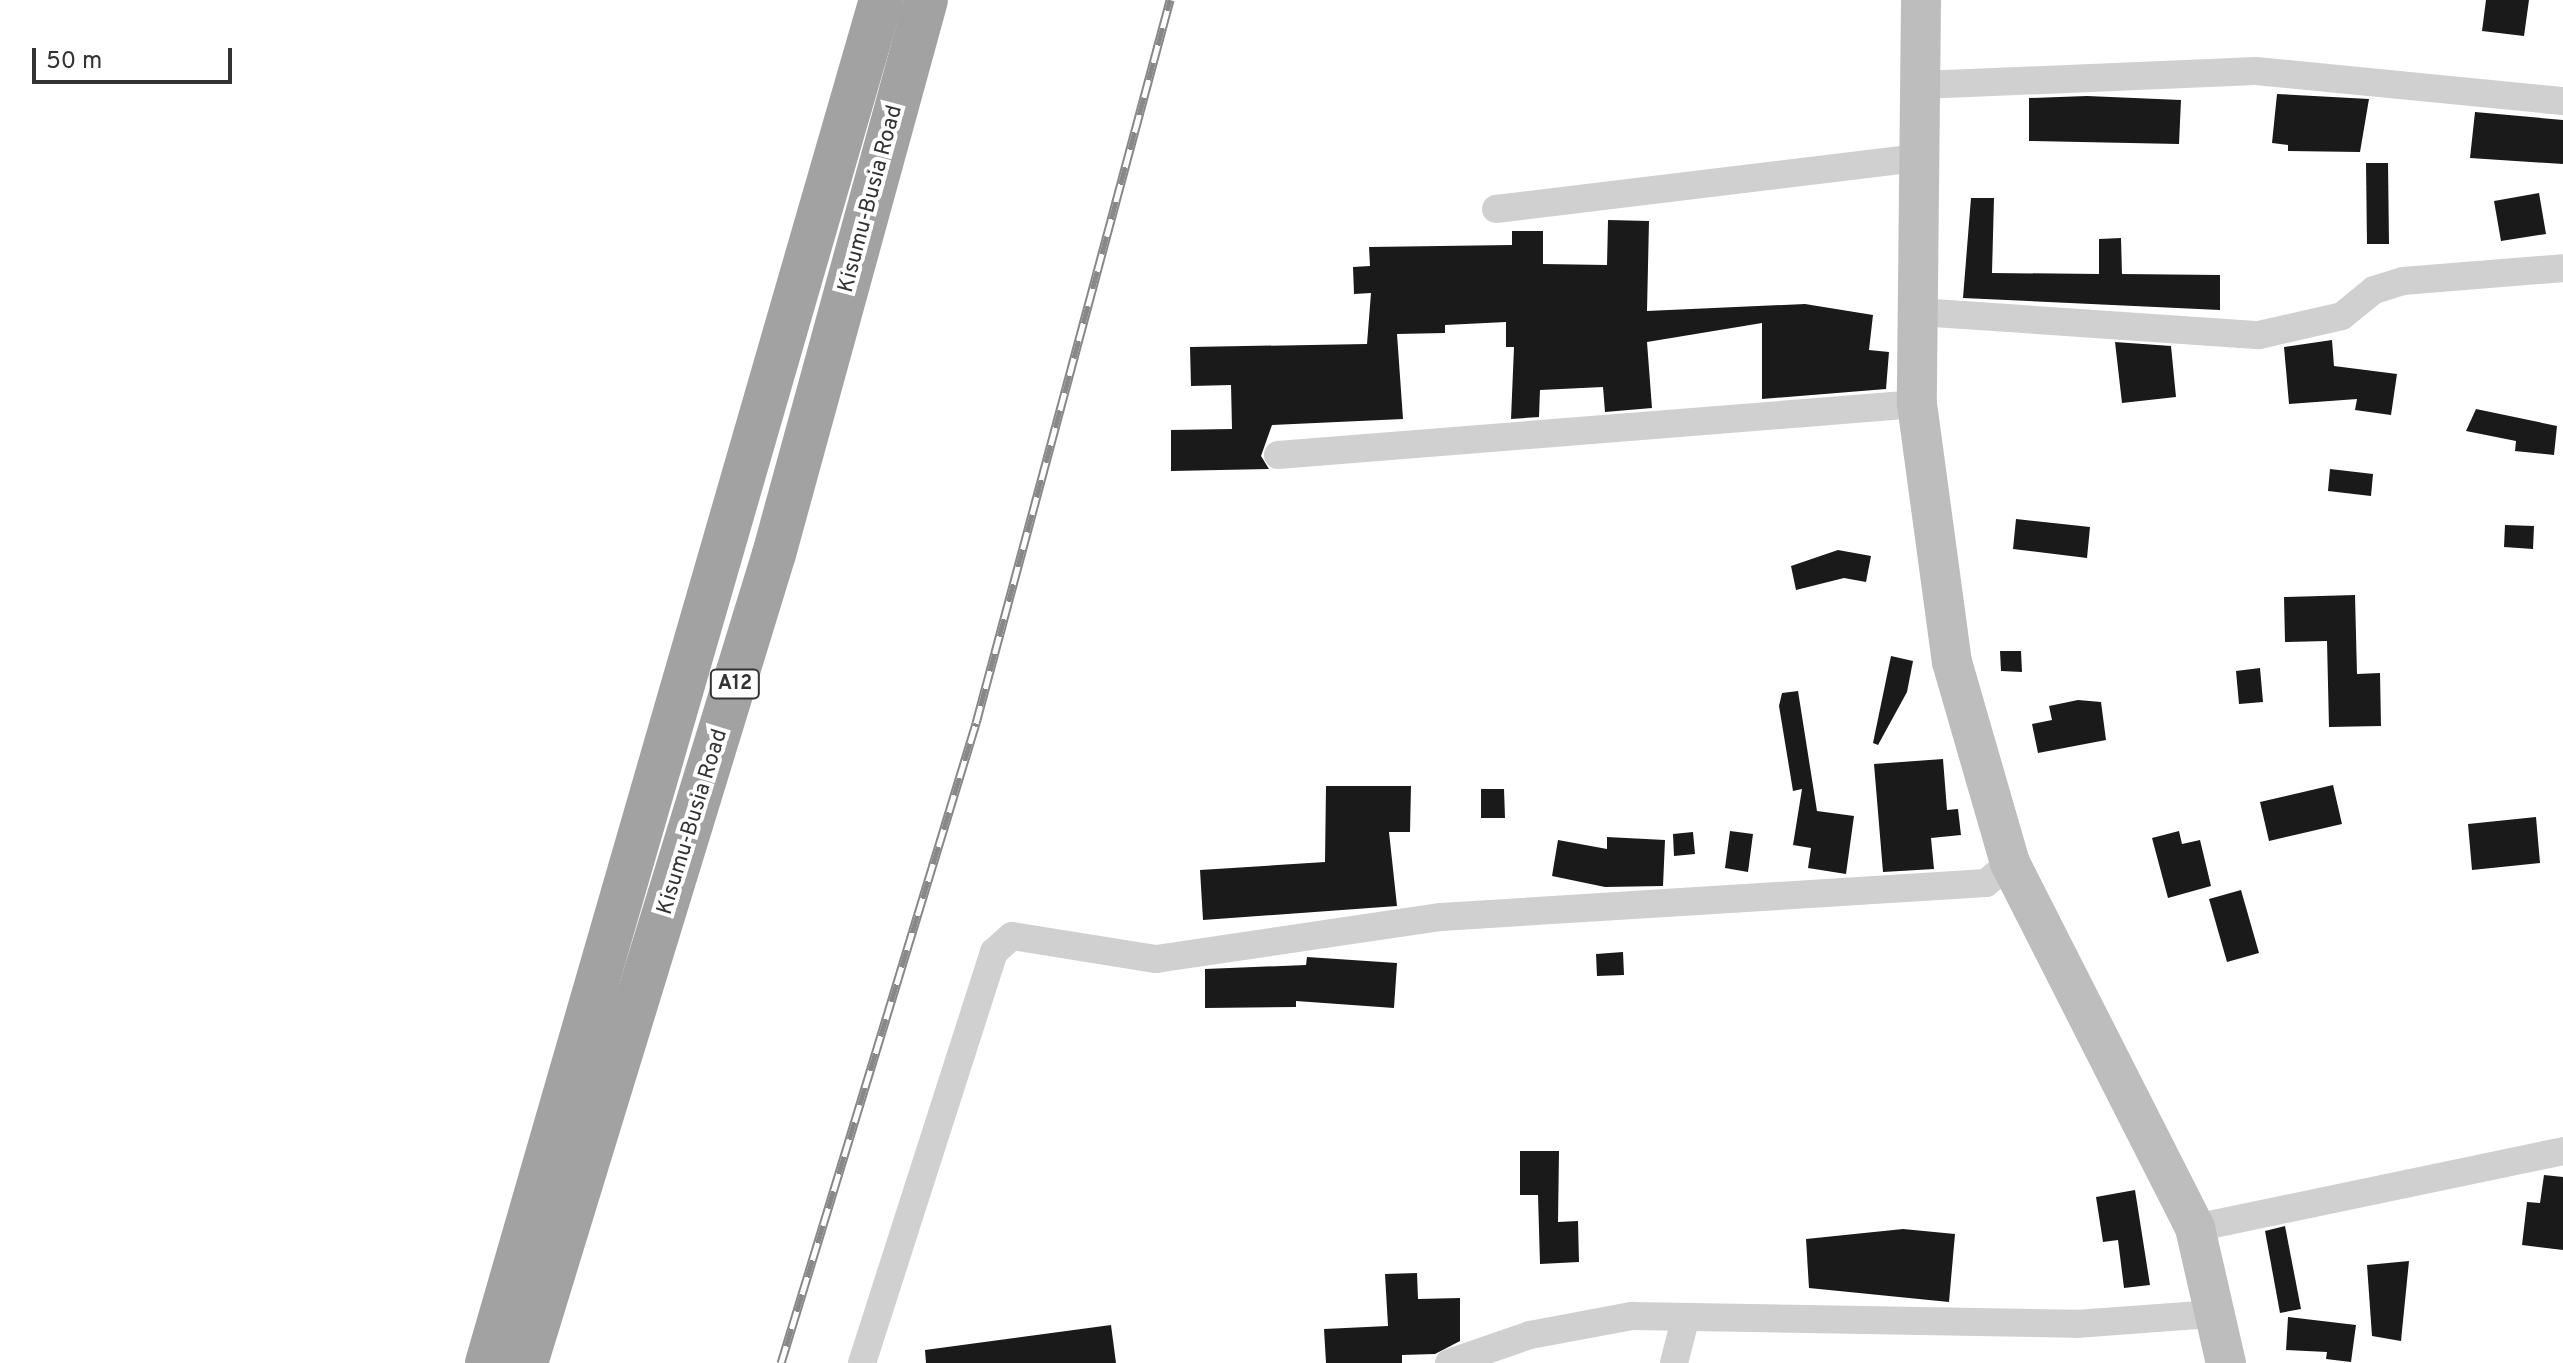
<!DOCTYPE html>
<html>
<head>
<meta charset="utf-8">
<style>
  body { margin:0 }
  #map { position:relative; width:2563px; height:1363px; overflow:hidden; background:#fff; font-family:Overpass,sans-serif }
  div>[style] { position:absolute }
  .building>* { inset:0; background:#1a1a1a }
  .minor>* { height:28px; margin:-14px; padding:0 14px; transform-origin:14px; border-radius:14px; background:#d0d0d0 }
  .secondary>* { height:40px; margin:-20px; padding:0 20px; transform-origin:20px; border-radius:20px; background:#bdbdbd }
  .trunk>* { height:44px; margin:-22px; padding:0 22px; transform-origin:22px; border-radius:22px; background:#a2a2a2 }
  .rail>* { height:9px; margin-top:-4.5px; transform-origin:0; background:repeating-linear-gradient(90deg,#fff 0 18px,#888 0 36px); box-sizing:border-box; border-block:2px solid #888 }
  span { translate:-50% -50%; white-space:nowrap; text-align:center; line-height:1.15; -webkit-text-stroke:8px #fff; paint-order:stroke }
  .shield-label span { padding:2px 6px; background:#fff; border:2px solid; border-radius:6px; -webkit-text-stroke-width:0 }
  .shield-label { font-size:20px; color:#333; font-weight:700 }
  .street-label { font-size:22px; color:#333 }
  .scale { position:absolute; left:32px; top:48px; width:200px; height:36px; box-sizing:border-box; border:4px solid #333; border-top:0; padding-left:10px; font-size:24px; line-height:28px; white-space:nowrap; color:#333; -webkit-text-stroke:6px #fff; paint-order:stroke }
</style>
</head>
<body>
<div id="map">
  <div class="building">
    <div style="clip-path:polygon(2486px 0,2529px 0,2524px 36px,2482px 31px)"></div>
    <div style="clip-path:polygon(2277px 94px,2369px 99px,2360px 152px,2288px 151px,2288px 145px,2272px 143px)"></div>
    <div style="clip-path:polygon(2087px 96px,2181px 100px,2179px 144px,2029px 141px,2029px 98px)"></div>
    <div style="clip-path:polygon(2475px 112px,2563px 120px,2563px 164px,2470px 158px)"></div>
    <div style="clip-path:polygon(2366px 163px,2388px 163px,2389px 244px,2367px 244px)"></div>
    <div style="clip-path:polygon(2539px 193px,2546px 234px,2501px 241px,2494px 201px)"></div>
    <div style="clip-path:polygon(1971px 198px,1994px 198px,1992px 273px,2099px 274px,2099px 239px,2121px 238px,2122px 274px,2220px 275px,2220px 310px,1963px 298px)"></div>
    <div style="clip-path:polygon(1608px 220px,1649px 221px,1647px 311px,1805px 304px,1873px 315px,1869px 350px,1889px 352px,1886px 389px,1762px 399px,1762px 323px,1647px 342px,1652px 408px,1605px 412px,1603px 387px,1540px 390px,1539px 417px,1511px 419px,1514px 347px,1506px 347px,1506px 322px,1445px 325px,1445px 333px,1397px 334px,1403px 419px,1272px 425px,1261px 456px,1269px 469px,1171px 471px,1171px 430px,1232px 429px,1231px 385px,1191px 386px,1190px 347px,1367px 344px,1371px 293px,1354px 294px,1353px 267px,1370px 266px,1369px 247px,1512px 245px,1512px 231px,1543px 231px,1543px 264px,1607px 265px)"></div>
    <div style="clip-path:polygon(2332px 340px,2334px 366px,2397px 374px,2391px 415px,2355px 410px,2357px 399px,2289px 404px,2284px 347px)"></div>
    <div style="clip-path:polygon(2115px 342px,2171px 346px,2176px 397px,2122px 403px)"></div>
    <div style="clip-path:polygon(2476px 409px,2557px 426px,2554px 455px,2515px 451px,2516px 441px,2466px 431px)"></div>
    <div style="clip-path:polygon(2330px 469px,2373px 474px,2371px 496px,2328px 491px)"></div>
    <div style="clip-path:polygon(2016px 519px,2090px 527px,2087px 558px,2013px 549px)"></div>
    <div style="clip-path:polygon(2505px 525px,2534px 526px,2533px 549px,2504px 547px)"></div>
    <div style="clip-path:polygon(1838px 550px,1871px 556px,1866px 582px,1844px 578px,1796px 590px,1791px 566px)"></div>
    <div style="clip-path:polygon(2355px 595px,2357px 674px,2380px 673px,2381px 726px,2329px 727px,2327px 641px,2285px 642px,2284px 597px)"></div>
    <div style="clip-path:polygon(2000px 651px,2021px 651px,2022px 672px,2001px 671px)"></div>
    <div style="clip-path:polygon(1891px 656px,1913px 661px,1907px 692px,1878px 745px,1873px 743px)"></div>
    <div style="clip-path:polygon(2260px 668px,2263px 702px,2239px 704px,2236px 671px)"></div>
    <div style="clip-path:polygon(1798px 691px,1817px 811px,1854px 816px,1846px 874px,1808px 868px,1811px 848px,1793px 845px,1802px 789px,1793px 791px,1779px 706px,1782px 693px)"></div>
    <div style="clip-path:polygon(2078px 700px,2101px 702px,2106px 740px,2038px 753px,2032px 724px,2052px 720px,2049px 706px)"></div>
    <div style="clip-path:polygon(1943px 759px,1947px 810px,1958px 809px,1961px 835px,1931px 838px,1934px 869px,1883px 872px,1874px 764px)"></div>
    <div style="clip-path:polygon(2333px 785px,2342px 824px,2269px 841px,2260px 802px)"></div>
    <div style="clip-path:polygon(1326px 786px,1411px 786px,1410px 832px,1389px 832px,1397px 906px,1203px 920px,1200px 870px,1325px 862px)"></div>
    <div style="clip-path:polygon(1481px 789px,1504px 789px,1505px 818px,1481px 818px)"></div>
    <div style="clip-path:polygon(2536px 817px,2540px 863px,2472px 870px,2468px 824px)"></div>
    <div style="clip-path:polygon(1730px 831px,1753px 834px,1748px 872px,1725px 868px)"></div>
    <div style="clip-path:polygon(2179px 831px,2182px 844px,2200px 840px,2211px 886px,2168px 898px,2152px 838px)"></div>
    <div style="clip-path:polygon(1693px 832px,1695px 854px,1674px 856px,1673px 834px)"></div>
    <div style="clip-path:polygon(1607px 837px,1665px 840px,1663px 886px,1605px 887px,1552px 876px,1558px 840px,1607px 849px)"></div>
    <div style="clip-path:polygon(2241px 890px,2259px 953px,2227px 962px,2209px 899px)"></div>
    <div style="clip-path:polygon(1623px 952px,1624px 975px,1597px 976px,1596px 954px)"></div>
    <div style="clip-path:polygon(1307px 957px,1397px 963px,1394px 1008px,1296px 1001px,1296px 1007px,1205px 1008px,1205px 969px,1306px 965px)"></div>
    <div style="clip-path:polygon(1520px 1151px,1559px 1151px,1558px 1222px,1578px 1221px,1579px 1262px,1540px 1264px,1538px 1195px,1520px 1195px)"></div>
    <div style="clip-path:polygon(2544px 1175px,2563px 1177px,2563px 1250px,2522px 1245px,2527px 1202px,2540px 1203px)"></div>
    <div style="clip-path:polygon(2135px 1190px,2150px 1285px,2124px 1288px,2118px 1240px,2103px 1242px,2096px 1197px)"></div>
    <div style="clip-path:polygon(2285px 1226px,2301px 1309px,2280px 1313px,2265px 1231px)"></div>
    <div style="clip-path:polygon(1903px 1229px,1955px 1234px,1949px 1302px,1809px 1288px,1806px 1239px)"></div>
    <div style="clip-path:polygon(2409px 1261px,2401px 1341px,2372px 1336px,2367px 1265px)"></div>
    <div style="clip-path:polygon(1417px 1273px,1418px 1299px,1460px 1298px,1460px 1341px,1435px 1354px,1402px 1355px,1402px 1363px,1326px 1363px,1324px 1329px,1388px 1326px,1385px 1274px)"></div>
    <div style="clip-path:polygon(2288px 1317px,2356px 1325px,2351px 1362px,2326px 1359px,2327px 1352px,2286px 1350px)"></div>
    <div style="clip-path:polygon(1111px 1325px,1116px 1363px,926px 1363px,925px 1350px)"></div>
  </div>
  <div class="minor">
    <div style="left:1922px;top:85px;width:334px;rotate:-2.4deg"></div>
    <div style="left:2256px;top:71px;width:308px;rotate:5.6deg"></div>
    <div style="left:1496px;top:209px;width:423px;rotate:-6.9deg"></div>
    <div style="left:1919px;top:312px;width:341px;rotate:3.9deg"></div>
    <div style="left:2259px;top:335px;width:85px;rotate:-12.9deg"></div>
    <div style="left:2342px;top:316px;width:41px;rotate:-39.1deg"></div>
    <div style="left:2374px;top:290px;width:30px;rotate:-17deg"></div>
    <div style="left:2403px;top:281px;width:161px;rotate:-4.6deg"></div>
    <div style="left:1278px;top:455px;width:641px;rotate:-4.56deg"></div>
    <div style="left:2195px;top:1228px;width:376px;rotate:-11.8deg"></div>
    <div style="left:862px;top:1363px;width:432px;rotate:-72.2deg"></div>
    <div style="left:994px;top:952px;width:24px;rotate:-42deg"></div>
    <div style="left:1012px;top:936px;width:146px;rotate:9.1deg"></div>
    <div style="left:1156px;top:959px;width:288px;rotate:-8.4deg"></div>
    <div style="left:1441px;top:917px;width:546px;rotate:-3.57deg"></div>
    <div style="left:1986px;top:883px;width:31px;rotate:-40deg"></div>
    <div style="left:1449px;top:1363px;width:86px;rotate:-19.1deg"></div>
    <div style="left:1530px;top:1335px;width:104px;rotate:-10.6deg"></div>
    <div style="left:1632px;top:1316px;width:444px;rotate:1deg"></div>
    <div style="left:2076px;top:1324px;width:135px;rotate:-4.2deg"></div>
    <div style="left:1674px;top:1363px;width:44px;rotate:-75.7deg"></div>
  </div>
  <div class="secondary">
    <div style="left:1921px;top:0;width:404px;rotate:90.6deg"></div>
    <div style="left:1917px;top:404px;width:260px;rotate:82.3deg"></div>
    <div style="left:1952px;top:662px;width:209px;rotate:73.9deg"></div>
    <div style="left:2010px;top:863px;width:409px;rotate:63.1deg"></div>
    <div style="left:2195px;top:1228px;width:139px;rotate:77.1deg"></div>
  </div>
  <div class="trunk">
    <div style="left:487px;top:1363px;width:1419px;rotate:-73.88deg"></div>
    <div style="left:526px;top:1363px;width:846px;rotate:-72.96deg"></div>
    <div style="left:774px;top:554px;width:574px;rotate:-74.66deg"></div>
  </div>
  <div class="rail">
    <div style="left:781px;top:1363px;width:669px;rotate:-73.05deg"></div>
    <div style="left:976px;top:723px;width:749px;rotate:-74.98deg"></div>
  </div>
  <div class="shield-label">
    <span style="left:735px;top:684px">A12</span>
  </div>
  <div class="street-label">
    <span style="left:871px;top:199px;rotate:-75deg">Kisumu-Busia Road</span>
    <span style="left:693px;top:822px;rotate:-73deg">Kisumu-Busia Road</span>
  </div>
  <div class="scale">50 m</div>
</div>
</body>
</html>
